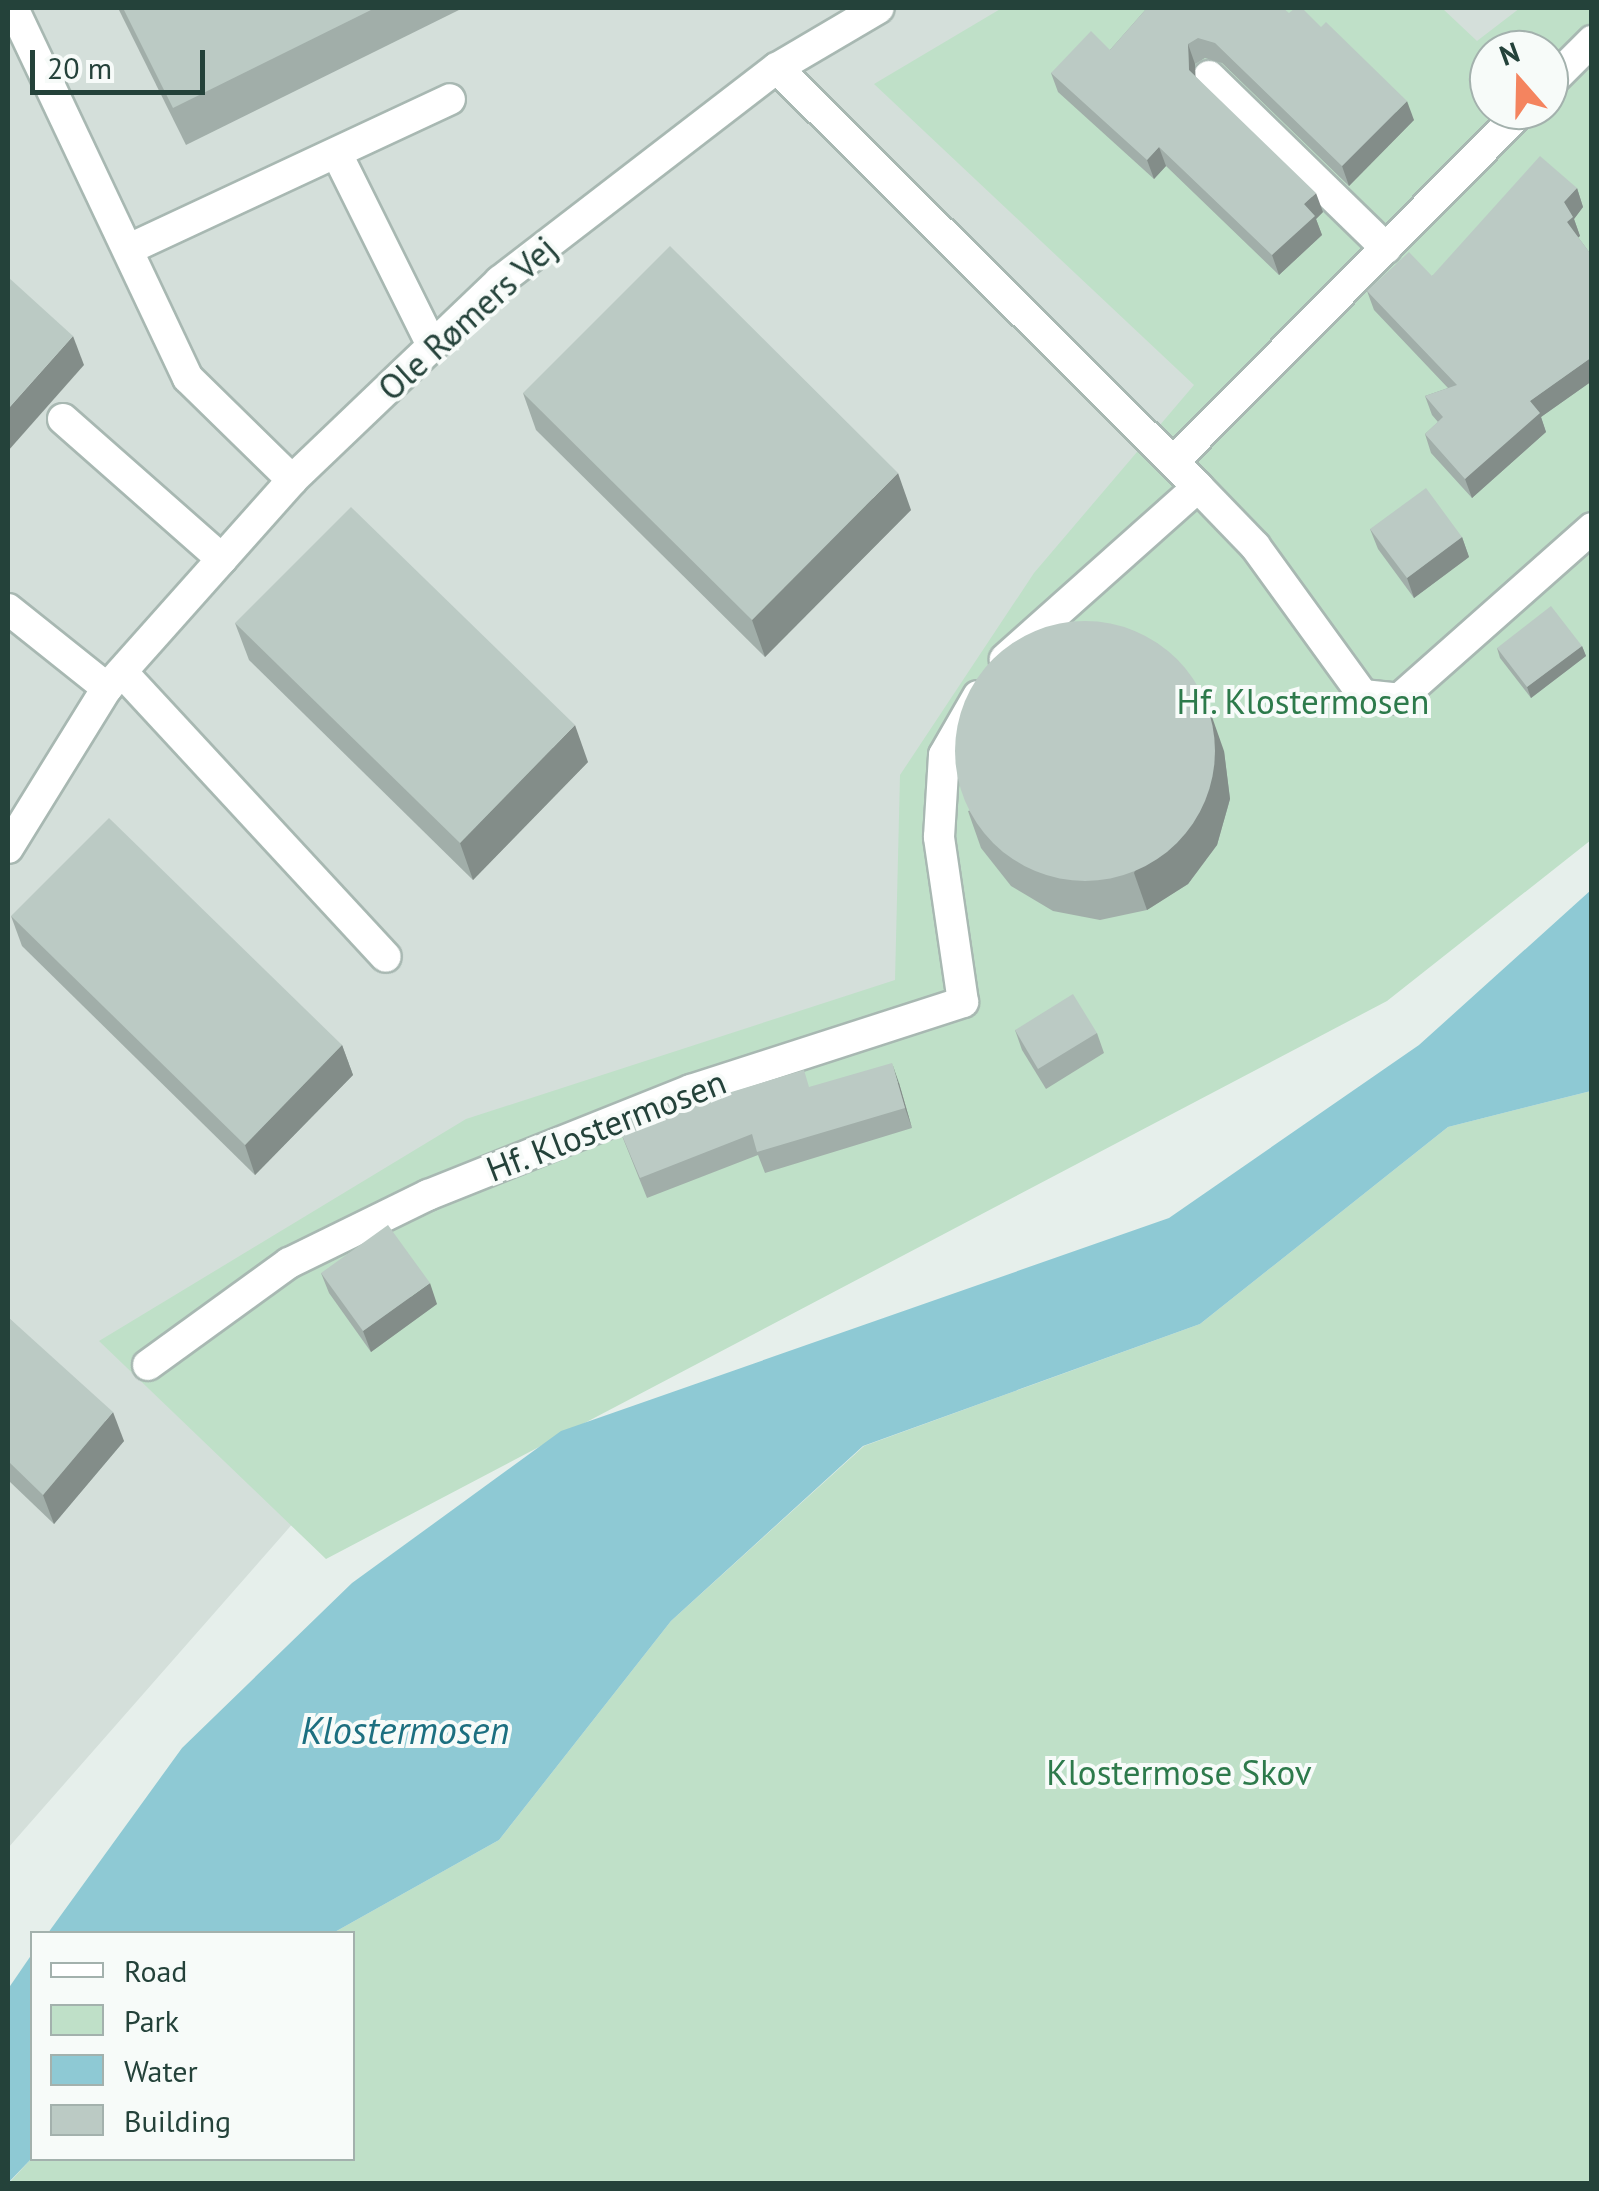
<!DOCTYPE html>
<html>
<head>
<meta charset="utf-8">
<style>
  body { margin:0 }
  #map { position:relative; width:1599px; height:2191px; overflow:hidden; background:#e6efeb; font-family:"PT Sans",sans-serif }
  div>[style] { position:absolute }
  .built>* { inset:0; background:#d4dfda }
  .green>* { inset:0; background:#bfe0c8 }
  .water>* { inset:0; background:#8ec9d4 }
  .roads { filter:drop-shadow(2px 0 #a8b8b2) drop-shadow(-2px 0 #a8b8b2) drop-shadow(0 2px #a8b8b2) drop-shadow(0 -2px #a8b8b2) }
  .service>* { height:30px; margin:-15px; padding:0 15px; transform-origin:15px; border-radius:15px; background:#fff }
  .minor>* { height:30px; margin:-15px; padding:0 15px; transform-origin:15px; border-radius:15px; background:#fff }
  .wall>* { inset:0; background:#a1aea9 }
  .shaded-wall>* { inset:0; background:#838d89 }
  .building>* { inset:0; background:#bbcac4 }
  .round { border-radius:50% }
  span { translate:-50% -50%; white-space:nowrap; text-align:center; line-height:1.15; -webkit-text-stroke:8px #f7fbf9; paint-order:stroke }
  .street-label { font-size:35px; color:#24423a }
  .park-label { font-size:35px; color:#2d7a4b }
  .water-label { font-size:38px; color:#1c6f80; font-style:italic }
  .frame { position:absolute; inset:0; border:10px solid #24423a; pointer-events:none }
  .legend { position:absolute; left:30px; top:1931px; width:325px; height:230px; box-sizing:border-box; background:#f7fbf9; border:2px solid #a3b1ad; margin:0; padding:12px 18px; list-style:none; font-size:30px; color:#24423a }
  .legend li { display:flex; align-items:center; gap:20px; height:50px }
  .legend b { width:50px; border:2px solid #a3b1ad }
  .north { position:absolute; left:1469px; top:30px; width:100px; height:100px; box-sizing:border-box; background:#f7fbf9; border:2px solid #a3b1ad; border-radius:50%; rotate:340deg; font-size:28px; font-weight:700; line-height:40px; text-align:center; color:#24423a }
  .north::after { content:''; display:block; margin:auto; width:35px; height:45px; background:#f4845f; clip-path:polygon(50% 0,100% 100%,50% 72%,0 100%) }
  .scale { position:absolute; left:30px; top:50px; width:175px; height:45px; box-sizing:border-box; border:5px solid #24423a; border-top:0; padding-left:12px; font-size:30px; line-height:35px; white-space:nowrap; color:#24423a; -webkit-text-stroke:8px #f7fbf9; paint-order:stroke }
</style>
</head>
<body>
<div id="map">
  <div class="built">
    <div style="clip-path:polygon(evenodd,8px 8px,1591px 8px,1591px 799px,374px 1431px,8px 1848px,8px 8px,1489px 50px,1549px 50px,1549px 110px,1489px 110px,1489px 50px)"></div>
  </div>
  <div class="green">
    <div style="clip-path:polygon(evenodd,1002px 8px,1442px 8px,1477px 41px,1520px 8px,1591px 8px,1591px 840px,1387px 1001px,326px 1559px,99px 1341px,466px 1119px,895px 980px,900px 775px,1034px 573px,1194px 385px,874px 84px,1002px 8px,1489px 50px,1549px 50px,1549px 110px,1489px 110px,1489px 50px)"></div>
    <div style="clip-path:polygon(1591px 1091px,1591px 2183px,8px 2184px,32px 2158px,352px 2158px,352px 1934px,333px 1933px,499px 1840px,671px 1621px,864px 1446px,1200px 1324px,1448px 1127px)"></div>
  </div>
  <div class="water">
    <div style="clip-path:polygon(1591px 890px,1591px 1091px,1448px 1127px,1200px 1324px,863px 1446px,671px 1621px,499px 1840px,333px 1933px,48px 1933px,182px 1748px,352px 1583px,561px 1431px,1169px 1218px,1419px 1045px)"></div>
    <div style="clip-path:polygon(32px 1954px,32px 2158px,8px 2183px,8px 1989px)"></div>
  </div>
  <div class="roads">
    <div class="service">
      <div style="left:13px;top:8px;width:409px;rotate:64.7deg"></div>
      <div style="left:188px;top:378px;width:146px;rotate:44.4deg"></div>
      <div style="left:1209px;top:76px;width:247px;rotate:44.2deg"></div>
      <div style="left:1549px;top:84px;width:61px;rotate:-45deg"></div>
      <div style="left:337px;top:154px;width:213px;rotate:63.6deg"></div>
      <div style="left:129px;top:249px;width:354px;rotate:-25deg"></div>
      <div style="left:63px;top:419px;width:212px;rotate:41.4deg"></div>
      <div style="left:1173px;top:462px;width:496px;rotate:-45.2deg"></div>
      <div style="left:1198px;top:487px;width:82px;rotate:46deg"></div>
      <div style="left:1255px;top:546px;width:184px;rotate:54.1deg"></div>
      <div style="left:1363px;top:695px;width:36px;rotate:6deg"></div>
      <div style="left:1399px;top:699px;width:258px;rotate:-41.5deg"></div>
      <div style="left:122px;top:672px;width:388px;rotate:47.2deg"></div>
      <div style="left:148px;top:1365px;width:174px;rotate:-35.9deg"></div>
      <div style="left:289px;top:1263px;width:155px;rotate:-26.1deg"></div>
      <div style="left:428px;top:1195px;width:283px;rotate:-21.8deg"></div>
      <div style="left:691px;top:1090px;width:286px;rotate:-17.9deg"></div>
    </div>
    <div class="minor">
      <div style="left:777px;top:68px;width:594px;rotate:44.86deg"></div>
      <div style="left:1198px;top:487px;width:259px;rotate:138.3deg"></div>
      <div style="left:8px;top:609px;width:127px;rotate:38.6deg"></div>
      <div style="left:8px;top:848px;width:188px;rotate:-58.3deg"></div>
      <div style="left:107px;top:688px;width:278px;rotate:-48.3deg"></div>
      <div style="left:292px;top:480px;width:288px;rotate:-43.7deg"></div>
      <div style="left:500px;top:281px;width:349px;rotate:-37.6deg"></div>
      <div style="left:777px;top:68px;width:118px;rotate:-30.5deg"></div>
      <div style="left:963px;top:1002px;width:167px;rotate:-98.3deg"></div>
      <div style="left:939px;top:837px;width:82px;rotate:-86.5deg"></div>
      <div style="left:944px;top:755px;width:68px;rotate:-60deg"></div>
    </div>
  </div>
  <div class="wall">
    <div style="clip-path:polygon(118px 8px,463px 8px,186px 145px)"></div>
    <div style="clip-path:polygon(1147px 8px,1414px 120px,1349px 186px,1222px 63px,1205px 58px,1195px 64px,1195px 76px,1323px 212px,1316px 219px,1322px 235px,1279px 275px,1166px 166px,1154px 179px,1058px 92px,1051px 73px,1110px 50px)"></div>
    <div style="clip-path:polygon(1577px 188px,1583px 207px,1574px 219px,1580px 236px,1578px 237px,1592px 256px,1592px 381px,1541px 417px,1546px 432px,1472px 498px,1431px 453px,1425px 434px,1438px 422px,1432px 415px,1425px 396px,1448px 388px,1374px 310px,1367px 291px,1432px 276px)"></div>
    <div style="clip-path:polygon(523px 393px,911px 510px,765px 657px,536px 430px)"></div>
    <div style="clip-path:polygon(1370px 529px,1462px 537px,1469px 557px,1414px 598px,1378px 549px)"></div>
    <div style="clip-path:polygon(235px 623px,588px 762px,473px 880px,249px 660px)"></div>
    <div style="clip-path:polygon(1582px 646px,1586px 656px,1531px 698px,1500px 658px,1497px 648px)"></div>
    <div style="clip-path:polygon(1224px 751px,1230px 799px,1217px 845px,1188px 884px,1147px 910px,1100px 920px,1053px 911px,1011px 886px,981px 848px,968px 811px)"></div>
    <div style="clip-path:polygon(11px 916px,342px 1045px,353px 1075px,255px 1175px,22px 946px)"></div>
    <div style="clip-path:polygon(1015px 1030px,1097px 1033px,1104px 1053px,1046px 1089px,1022px 1050px)"></div>
    <div style="clip-path:polygon(899px 1083px,912px 1128px,765px 1173px,758px 1155px,647px 1198px,616px 1121px,672px 1110px,810px 1087px)"></div>
    <div style="clip-path:polygon(321px 1273px,437px 1304px,371px 1352px,329px 1293px)"></div>
    <div style="clip-path:polygon(8px 1317px,124px 1441px,54px 1524px,8px 1480px)"></div>
  </div>
  <div class="shaded-wall">
    <div style="clip-path:polygon(1188px 44px,1195px 64px,1196px 89px,1189px 70px)"></div>
    <div style="clip-path:polygon(1407px 101px,1414px 120px,1349px 186px,1342px 166px)"></div>
    <div style="clip-path:polygon(1159px 147px,1166px 166px,1154px 179px,1147px 160px)"></div>
    <div style="clip-path:polygon(1577px 188px,1583px 207px,1574px 219px,1580px 236px,1574px 241px,1567px 222px,1564px 202px)"></div>
    <div style="clip-path:polygon(1316px 193px,1323px 212px,1316px 219px,1322px 235px,1279px 275px,1272px 255px,1304px 204px)"></div>
    <div style="clip-path:polygon(73px 336px,84px 365px,8px 451px,8px 409px)"></div>
    <div style="clip-path:polygon(1592px 357px,1592px 381px,1541px 417px,1546px 432px,1472px 498px,1465px 479px,1530px 401px)"></div>
    <div style="clip-path:polygon(898px 473px,911px 510px,765px 657px,752px 620px)"></div>
    <div style="clip-path:polygon(1462px 537px,1469px 557px,1414px 598px,1407px 578px)"></div>
    <div style="clip-path:polygon(1582px 646px,1586px 656px,1531px 698px,1527px 687px)"></div>
    <div style="clip-path:polygon(1211px 714px,1224px 751px,1230px 799px,1217px 845px,1188px 884px,1147px 910px,1134px 873px)"></div>
    <div style="clip-path:polygon(575px 725px,588px 762px,473px 880px,460px 843px)"></div>
    <div style="clip-path:polygon(342px 1045px,353px 1075px,255px 1175px,245px 1145px)"></div>
    <div style="clip-path:polygon(892px 1063px,899px 1083px,912px 1128px,905px 1108px)"></div>
    <div style="clip-path:polygon(430px 1283px,437px 1304px,371px 1352px,363px 1331px)"></div>
    <div style="clip-path:polygon(113px 1412px,124px 1441px,54px 1524px,43px 1495px)"></div>
  </div>
  <div class="building">
    <div style="clip-path:polygon(123px 8px,375px 8px,173px 108px)"></div>
    <div style="clip-path:polygon(1147px 8px,1283px 8px,1289px 13px,1295px 8px,1302px 8px,1321px 27px,1326px 22px,1407px 101px,1342px 166px,1215px 43px,1198px 38px,1188px 44px,1189px 70px,1316px 193px,1304px 204px,1315px 216px,1272px 255px,1159px 147px,1147px 160px,1051px 73px,1091px 31px,1110px 50px)"></div>
    <div style="clip-path:polygon(1540px 156px,1577px 188px,1564px 202px,1573px 217px,1567px 222px,1592px 256px,1592px 357px,1530px 401px,1540px 413px,1465px 479px,1425px 434px,1443px 417px,1425px 396px,1457px 385px,1367px 291px,1409px 252px,1432px 276px)"></div>
    <div style="clip-path:polygon(670px 246px,898px 473px,752px 620px,523px 393px)"></div>
    <div style="clip-path:polygon(8px 277px,73px 336px,8px 409px)"></div>
    <div style="clip-path:polygon(1426px 488px,1462px 537px,1407px 578px,1370px 529px)"></div>
    <div style="clip-path:polygon(351px 507px,575px 725px,460px 843px,235px 623px)"></div>
    <div style="clip-path:polygon(1551px 606px,1582px 646px,1527px 687px,1497px 648px)"></div>
    <div class="round" style="left:955px;top:621px;width:260px;height:260px"></div>
    <div style="clip-path:polygon(109px 818px,342px 1045px,245px 1145px,11px 916px)"></div>
    <div style="clip-path:polygon(1073px 994px,1097px 1033px,1038px 1069px,1015px 1030px)"></div>
    <div style="clip-path:polygon(892px 1063px,905px 1108px,757px 1152px,752px 1134px,640px 1178px,616px 1121px,669px 1101px,672px 1110px,804px 1070px,809px 1087px)"></div>
    <div style="clip-path:polygon(388px 1225px,430px 1283px,363px 1331px,321px 1273px)"></div>
    <div style="clip-path:polygon(8px 1317px,113px 1412px,43px 1495px,8px 1461px)"></div>
  </div>
  <div class="street-label">
    <span style="left:467px;top:318px;rotate:-42deg">Ole Rømers Vej</span>
    <span style="left:606px;top:1125px;rotate:-21deg">Hf. Klostermosen</span>
  </div>
  <div class="park-label">
    <span style="left:1303px;top:701px">Hf. Klostermosen</span>
    <span style="left:1179px;top:1772px">Klostermose Skov</span>
  </div>
  <div class="water-label">
    <span style="left:405px;top:1730px">Klostermosen</span>
  </div>
  <div class="frame"></div>
  <ul class="legend">
  <li><b style="height:12px;background:#fff"></b>Road</li>
  <li><b style="height:28px;background:#bfe0c8"></b>Park</li>
  <li><b style="height:28px;background:#8ec9d4"></b>Water</li>
  <li><b style="height:28px;background:#bbcac4"></b>Building</li>
  </ul>
  <div class="north">N</div>
  <div class="scale">20 m</div>
</div>
</body>
</html>
